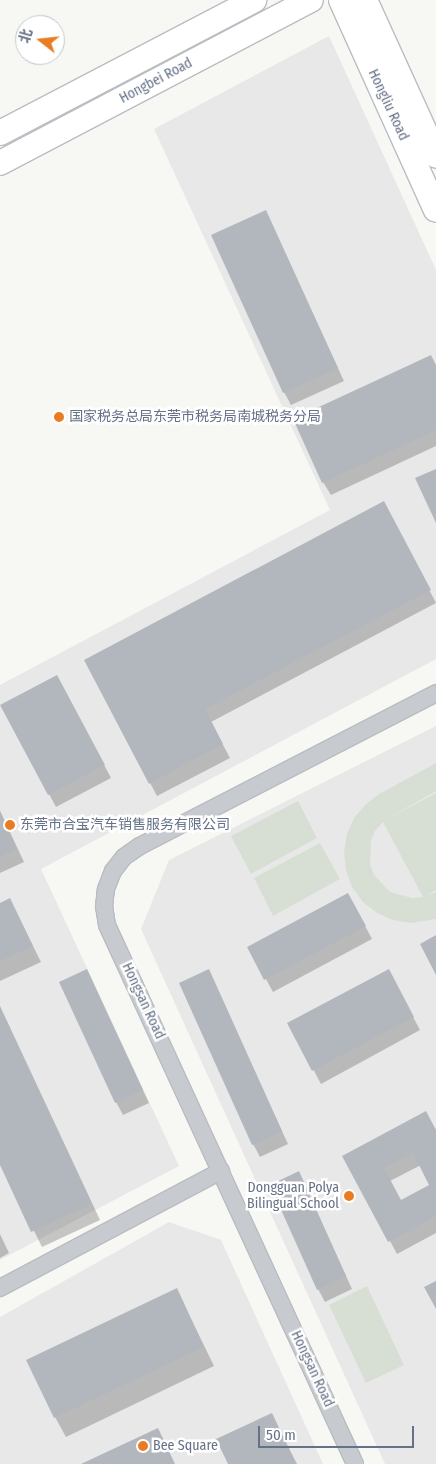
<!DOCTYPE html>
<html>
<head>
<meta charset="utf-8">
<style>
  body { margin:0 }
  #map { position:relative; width:436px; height:1464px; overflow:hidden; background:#f7f8f4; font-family:"Fira Sans Condensed","Noto Sans SC",sans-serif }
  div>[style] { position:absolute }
  .built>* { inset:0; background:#e8e8e8 }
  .green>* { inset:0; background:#d7dfd5 }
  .shadow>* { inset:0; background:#0003 }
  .building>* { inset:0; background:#b2b7be }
  .roads { filter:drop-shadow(1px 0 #b9bdc2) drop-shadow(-1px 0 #b9bdc2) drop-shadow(0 1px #b9bdc2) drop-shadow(0 -1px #b9bdc2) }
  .street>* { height:16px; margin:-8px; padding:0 8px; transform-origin:8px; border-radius:8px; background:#c7cace }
  .secondary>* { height:24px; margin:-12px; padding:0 12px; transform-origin:12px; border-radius:12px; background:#fff }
  .dots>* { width:14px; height:14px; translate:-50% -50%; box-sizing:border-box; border:2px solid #fff; border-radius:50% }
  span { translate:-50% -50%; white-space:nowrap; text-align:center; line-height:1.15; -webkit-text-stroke:5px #fff; paint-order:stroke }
  .street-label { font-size:14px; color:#657186 }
  .poi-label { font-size:14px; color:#657186 }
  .left { translate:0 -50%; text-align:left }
  .right { translate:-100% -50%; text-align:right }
  .north { position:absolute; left:15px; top:15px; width:50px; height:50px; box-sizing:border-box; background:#fff; border:1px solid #c1c6cf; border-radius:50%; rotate:286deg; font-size:14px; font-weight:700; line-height:20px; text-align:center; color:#657186 }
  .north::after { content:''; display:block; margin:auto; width:18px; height:22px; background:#e97c23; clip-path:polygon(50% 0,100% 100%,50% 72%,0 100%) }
  .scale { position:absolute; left:258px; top:1426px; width:156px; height:22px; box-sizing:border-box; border:2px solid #657186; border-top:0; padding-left:6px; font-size:15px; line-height:18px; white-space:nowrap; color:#657186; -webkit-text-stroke:4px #fff; paint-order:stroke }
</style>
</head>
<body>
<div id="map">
  <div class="built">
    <div style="clip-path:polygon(329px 36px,436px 270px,436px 659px,41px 869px,179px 1166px,0 1260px,0 685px,330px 510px,154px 129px)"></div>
    <div style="clip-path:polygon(436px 726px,436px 1464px,385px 1464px,141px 929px,169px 860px)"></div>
    <div style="clip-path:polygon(169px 1222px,221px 1240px,323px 1464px,0 1464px,0 1317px)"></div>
  </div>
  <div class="green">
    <div style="clip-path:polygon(evenodd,436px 763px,436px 791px,387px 819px,436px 793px,436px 890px,428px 895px,436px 892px,436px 919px,411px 923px,393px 920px,377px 913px,363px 902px,352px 887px,346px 870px,344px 852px,347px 834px,354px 818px,366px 804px,379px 794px,436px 763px,383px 822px,423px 897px,412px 898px,390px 892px,374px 875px,370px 864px,371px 841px,375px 831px,383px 822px)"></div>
    <div style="clip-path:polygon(298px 801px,317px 838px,251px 874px,231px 836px)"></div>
    <div style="clip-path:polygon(320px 843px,340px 879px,273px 916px,254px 878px)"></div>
    <div style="clip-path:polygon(367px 1286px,404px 1365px,366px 1383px,329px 1305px)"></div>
  </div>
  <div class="shadow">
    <div style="clip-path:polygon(265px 212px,344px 381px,291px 405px,284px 392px)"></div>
    <div style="clip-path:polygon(436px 366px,436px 446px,331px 495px,323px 482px)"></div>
    <div style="clip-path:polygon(391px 516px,436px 603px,211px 722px,230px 758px,157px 796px,86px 661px)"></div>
    <div style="clip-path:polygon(64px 689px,111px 778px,56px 807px,2px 706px)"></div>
    <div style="clip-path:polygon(0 811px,24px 862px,0 873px)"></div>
    <div style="clip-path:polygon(10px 900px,41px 962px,0 981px,0 904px)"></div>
    <div style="clip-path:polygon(355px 907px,372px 939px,273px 992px,249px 948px)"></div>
    <div style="clip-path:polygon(87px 971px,149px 1103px,123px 1115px,116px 1102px)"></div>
    <div style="clip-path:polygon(208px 971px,288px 1144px,260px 1157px,253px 1144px)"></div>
    <div style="clip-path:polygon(395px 983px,420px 1030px,321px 1084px,289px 1024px)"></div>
    <div style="clip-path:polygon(0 1006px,100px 1220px,42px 1247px,0 1162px)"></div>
    <div style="clip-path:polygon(evenodd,436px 1132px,436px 1233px,397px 1254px,344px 1156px,436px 1132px,421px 1165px,431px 1185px,401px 1201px,390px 1181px,421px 1165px)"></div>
    <div style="clip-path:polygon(299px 1173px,352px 1289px,325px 1302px,318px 1289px)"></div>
    <div style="clip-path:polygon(0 1234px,9px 1253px,0 1258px)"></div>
    <div style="clip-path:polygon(177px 1290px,214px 1366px,66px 1437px,55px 1417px)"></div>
    <div style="clip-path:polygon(272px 1415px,297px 1464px,229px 1464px)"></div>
  </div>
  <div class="building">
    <div style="clip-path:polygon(266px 210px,338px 368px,283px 393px,211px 235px)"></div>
    <div style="clip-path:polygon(431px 355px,436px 365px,436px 430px,322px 483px,293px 419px)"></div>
    <div style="clip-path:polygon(436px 469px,436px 523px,415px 478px)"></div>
    <div style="clip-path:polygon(384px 501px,431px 590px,205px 709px,223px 744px,149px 784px,84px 660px)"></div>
    <div style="clip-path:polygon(57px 675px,105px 765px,48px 795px,0 705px)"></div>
    <div style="clip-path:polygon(0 811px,17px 849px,0 857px)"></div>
    <div style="clip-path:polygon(348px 893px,366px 926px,264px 980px,247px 947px)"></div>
    <div style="clip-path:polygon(10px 898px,33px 946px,0 961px,0 903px)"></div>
    <div style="clip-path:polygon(436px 935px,436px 975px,420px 944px)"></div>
    <div style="clip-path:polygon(87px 969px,143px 1090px,115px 1103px,59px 982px)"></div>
    <div style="clip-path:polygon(209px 969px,282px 1131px,252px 1145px,179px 983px)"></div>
    <div style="clip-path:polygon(389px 969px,414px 1017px,312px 1071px,287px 1023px)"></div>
    <div style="clip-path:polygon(0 1007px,92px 1204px,31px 1232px,0 1165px)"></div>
    <div style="clip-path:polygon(evenodd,426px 1111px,436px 1130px,436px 1216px,388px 1242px,342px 1156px,426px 1111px,413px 1153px,429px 1185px,401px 1200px,384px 1168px,413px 1153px)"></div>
    <div style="clip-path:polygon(299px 1171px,346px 1276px,317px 1290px,270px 1185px)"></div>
    <div style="clip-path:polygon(436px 1281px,436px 1309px,424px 1287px)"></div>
    <div style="clip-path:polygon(177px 1288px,204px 1347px,54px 1418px,26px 1360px)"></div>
    <div style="clip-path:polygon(272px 1413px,296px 1464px,228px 1464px,216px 1439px)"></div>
    <div style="clip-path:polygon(158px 1428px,175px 1464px,81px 1464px)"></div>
  </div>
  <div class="roads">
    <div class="street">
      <div style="left:0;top:1288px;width:250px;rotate:-27.9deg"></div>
      <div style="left:355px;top:1464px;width:593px;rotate:-114.71deg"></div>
      <div style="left:107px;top:925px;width:18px;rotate:-99deg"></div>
      <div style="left:104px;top:907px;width:18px;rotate:-84deg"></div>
      <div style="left:106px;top:889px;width:19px;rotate:-69deg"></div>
      <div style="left:113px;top:871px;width:18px;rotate:-52deg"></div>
      <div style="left:124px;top:857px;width:19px;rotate:-35deg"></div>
      <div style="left:140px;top:846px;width:333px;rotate:-27.3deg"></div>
    </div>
    <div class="secondary">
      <div style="left:341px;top:0;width:230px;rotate:65.7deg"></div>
      <div style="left:365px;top:0;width:171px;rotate:65.5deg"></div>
      <div style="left:0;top:133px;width:287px;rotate:-27.6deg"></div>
      <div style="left:0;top:163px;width:351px;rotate:-27.7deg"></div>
    </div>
  </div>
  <div class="dots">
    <div style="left:59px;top:417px;background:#e97c23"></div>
    <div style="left:10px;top:825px;background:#e97c23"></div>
    <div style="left:349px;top:1196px;background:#e97c23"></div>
    <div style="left:143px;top:1446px;background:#e97c23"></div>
  </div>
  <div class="street-label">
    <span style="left:156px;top:81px;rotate:-28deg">Hongbei Road</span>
    <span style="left:388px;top:105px;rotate:65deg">Hongliu Road</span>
    <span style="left:143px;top:1001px;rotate:65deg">Hongsan Road</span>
    <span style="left:312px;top:1369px;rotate:65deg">Hongsan Road</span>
  </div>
  <div class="poi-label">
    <span class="left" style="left:69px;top:417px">国家税务总局东莞市税务局南城税务分局</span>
    <span class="left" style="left:20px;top:825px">东莞市合宝汽车销售服务有限公司</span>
    <span class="right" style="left:339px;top:1196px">Dongguan Polya<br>Bilingual School</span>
    <span class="left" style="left:153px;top:1446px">Bee Square</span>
  </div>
  <div class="north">北</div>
  <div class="scale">50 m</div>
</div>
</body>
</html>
